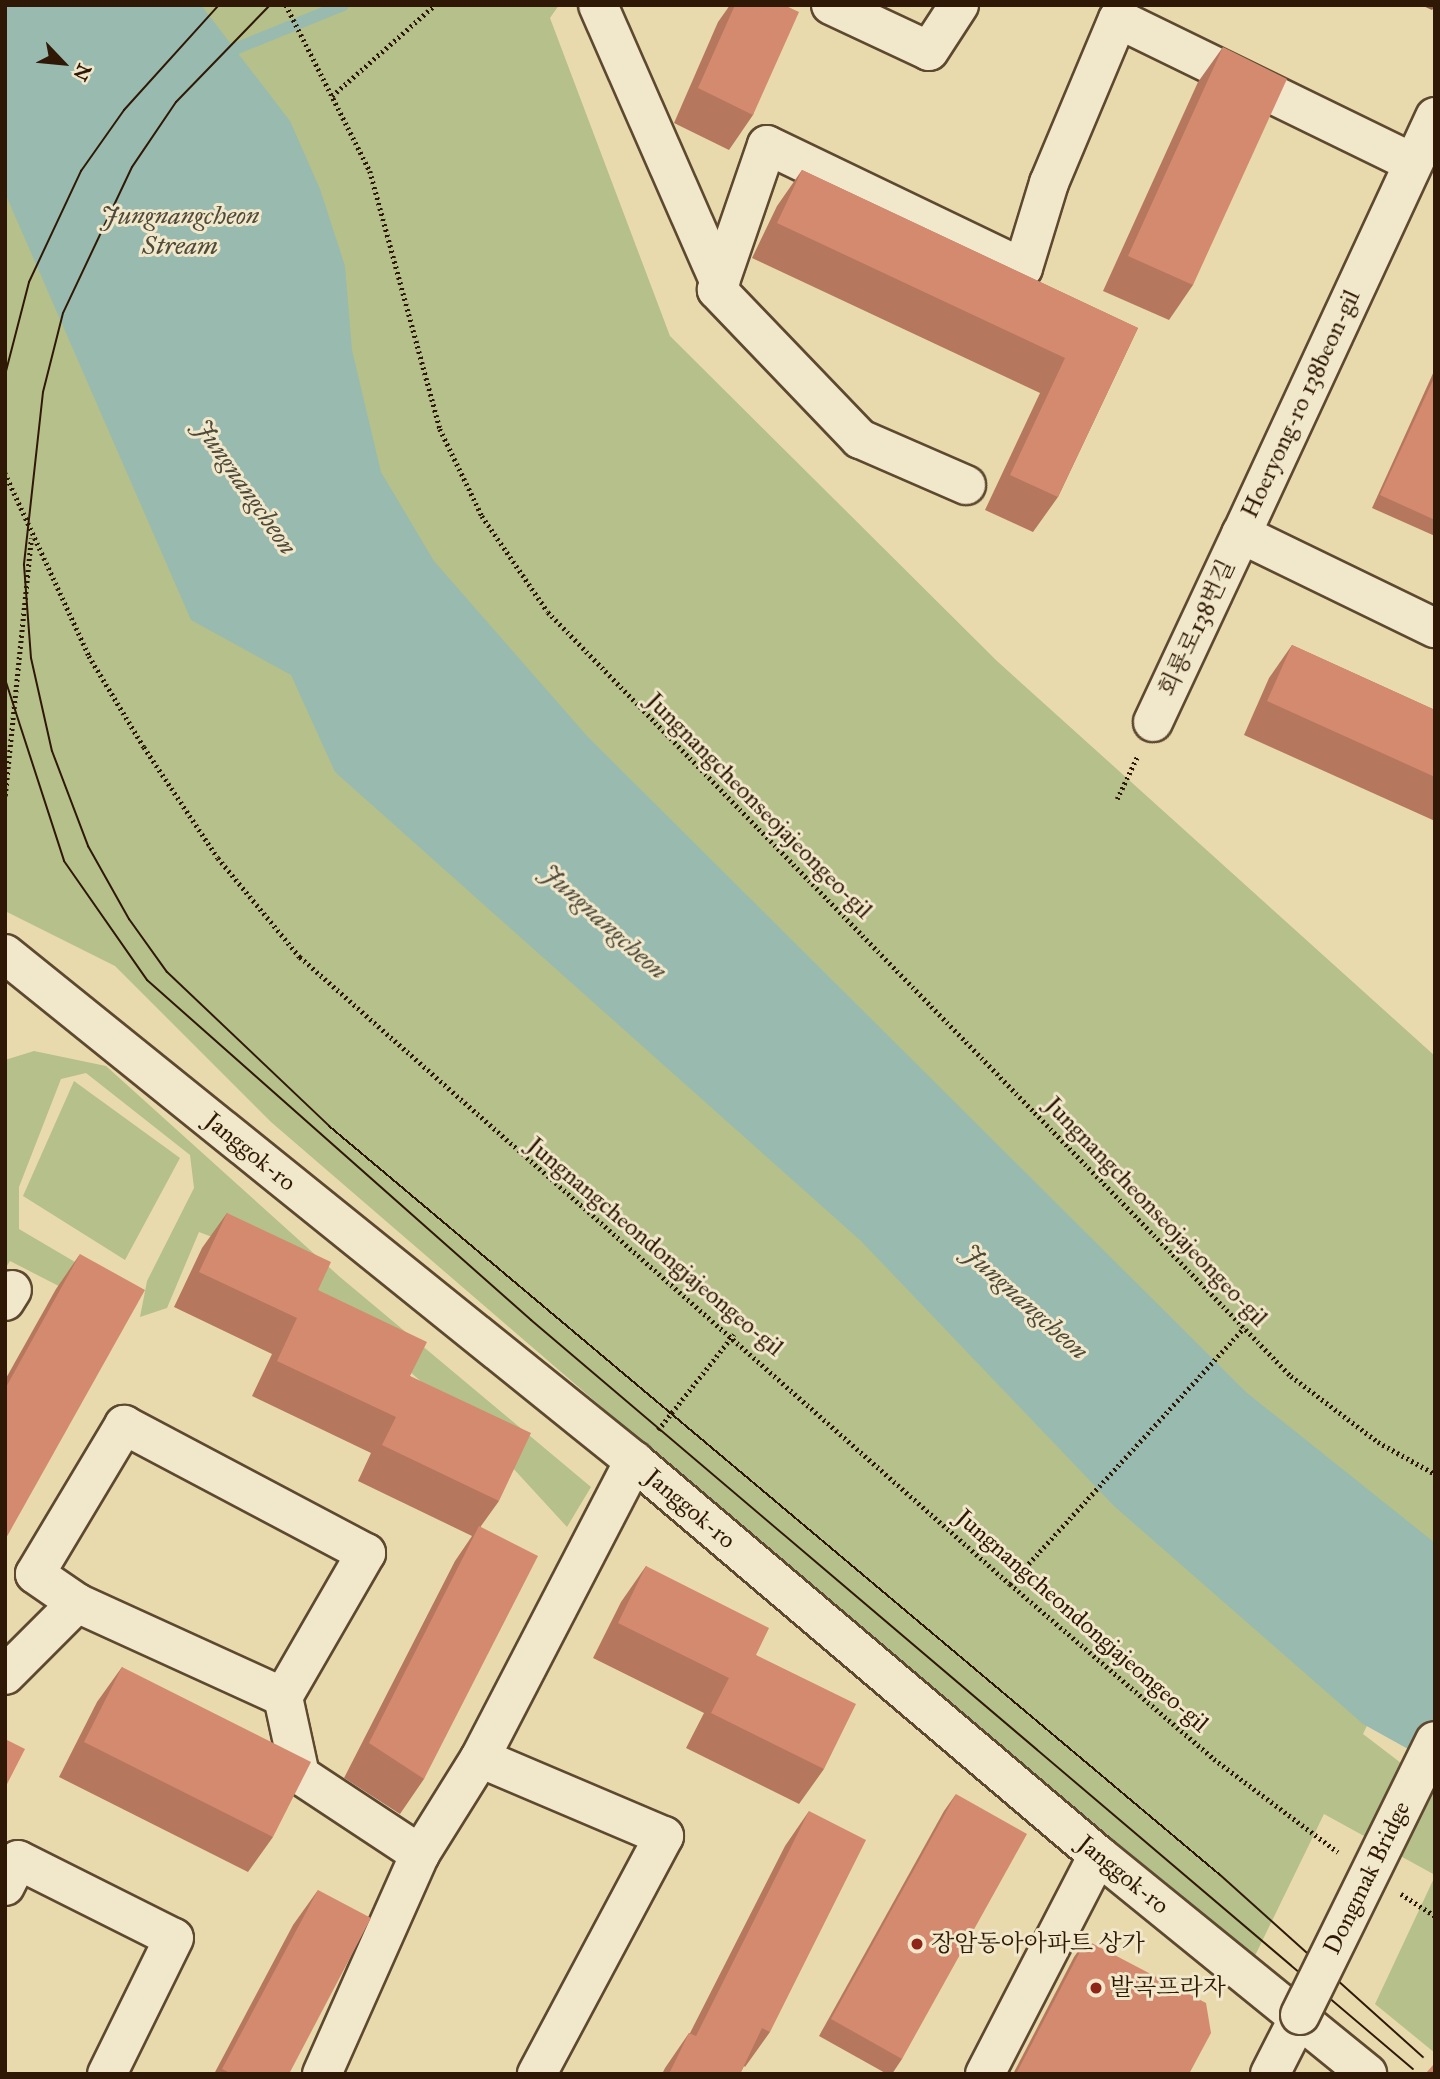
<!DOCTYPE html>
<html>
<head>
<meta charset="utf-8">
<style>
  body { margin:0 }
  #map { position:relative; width:1440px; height:2079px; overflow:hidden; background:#e9daad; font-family:"IM FELL Great Primer","Noto Serif KR",serif }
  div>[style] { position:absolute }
  .green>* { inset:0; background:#b6c08a }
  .water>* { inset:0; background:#98baaf }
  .stream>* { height:12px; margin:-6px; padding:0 6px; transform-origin:6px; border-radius:6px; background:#98baaf }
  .path>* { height:4.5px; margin-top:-2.25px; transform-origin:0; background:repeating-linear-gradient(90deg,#2f1906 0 2px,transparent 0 5.5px) }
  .roads { filter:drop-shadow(2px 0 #5e4930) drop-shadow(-2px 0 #5e4930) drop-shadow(0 2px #5e4930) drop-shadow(0 -2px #5e4930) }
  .minor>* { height:38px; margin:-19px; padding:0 19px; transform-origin:19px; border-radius:19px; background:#f1e7ca }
  .tram>* { height:2px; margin:-1px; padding:0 1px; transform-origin:1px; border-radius:1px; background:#2f1906 }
  .bridges { filter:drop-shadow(2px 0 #5e4930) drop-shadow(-2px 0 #5e4930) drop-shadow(0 2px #5e4930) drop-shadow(0 -2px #5e4930) }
  .minor-bridge>* { height:38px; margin:-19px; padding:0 19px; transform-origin:19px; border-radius:19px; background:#f1e7ca }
  .wall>* { inset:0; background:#b6775f }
  .shaded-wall>* { inset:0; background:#94614e }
  .building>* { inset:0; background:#d48a6f }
  .dots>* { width:19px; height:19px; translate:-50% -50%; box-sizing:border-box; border:4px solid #f1e7ca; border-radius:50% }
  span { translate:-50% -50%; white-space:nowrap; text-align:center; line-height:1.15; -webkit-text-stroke:6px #f1e7ca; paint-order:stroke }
  .street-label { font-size:24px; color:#2f1906 }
  .poi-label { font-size:24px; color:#2f1906 }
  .left { translate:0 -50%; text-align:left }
  .water-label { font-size:26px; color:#4e4939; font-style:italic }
  .frame { position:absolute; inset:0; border:7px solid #2f1906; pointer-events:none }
  .north { position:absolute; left:28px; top:28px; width:70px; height:70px; -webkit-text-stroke:5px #f1e7ca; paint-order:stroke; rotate:116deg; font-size:19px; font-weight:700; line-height:28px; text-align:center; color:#2f1906 }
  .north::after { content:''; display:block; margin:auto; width:24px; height:32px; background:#2f1906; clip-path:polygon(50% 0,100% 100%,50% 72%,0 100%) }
</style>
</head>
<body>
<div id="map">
  <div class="green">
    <div style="clip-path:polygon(60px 5px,559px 5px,550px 18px,670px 336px,997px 661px,1435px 1056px,1435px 1585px,1363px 1734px,1435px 1789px,1435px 1875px,1324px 1814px,1250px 1966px,271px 1122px,115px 966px,5px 911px,5px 44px)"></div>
    <div style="clip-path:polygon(34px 1051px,106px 1066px,340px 1277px,591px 1487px,567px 1527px,488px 1441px,390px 1354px,246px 1250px,199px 1232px,167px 1308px,140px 1317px,147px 1281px,194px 1188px,190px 1155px,86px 1073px,61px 1079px,19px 1187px,19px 1229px,131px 1295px,119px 1317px,10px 1261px,5px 1269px,5px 1060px)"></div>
    <div style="clip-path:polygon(74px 1081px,180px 1158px,125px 1260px,23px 1196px)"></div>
    <div style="clip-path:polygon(1435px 1876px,1435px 2053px,1375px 2004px)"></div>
  </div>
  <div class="water">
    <div style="clip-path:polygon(5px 5px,201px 5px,290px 121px,320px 189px,345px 266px,352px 350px,381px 472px,434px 561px,587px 736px,1247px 1393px,1435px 1543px,1435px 1764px,1363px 1724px,1114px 1506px,861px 1241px,335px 772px,291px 675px,191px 620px,5px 193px)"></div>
  </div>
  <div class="stream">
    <div style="left:220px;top:55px;width:133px;rotate:-22.1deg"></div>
  </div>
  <div class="path">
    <div style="left:286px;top:5px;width:186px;rotate:63.2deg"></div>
    <div style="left:370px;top:171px;width:267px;rotate:74.8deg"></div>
    <div style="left:440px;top:429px;width:97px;rotate:64.2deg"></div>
    <div style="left:482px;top:516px;width:116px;rotate:55.5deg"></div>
    <div style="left:548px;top:612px;width:1066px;rotate:45.8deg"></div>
    <div style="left:1291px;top:1376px;width:109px;rotate:37.2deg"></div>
    <div style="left:1378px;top:1442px;width:65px;rotate:29.3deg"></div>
    <div style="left:332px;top:96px;width:137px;rotate:-41.5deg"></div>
    <div style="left:5px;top:473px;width:201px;rotate:65.3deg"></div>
    <div style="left:89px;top:656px;width:106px;rotate:58.9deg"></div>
    <div style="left:144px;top:747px;width:133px;rotate:56.3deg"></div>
    <div style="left:218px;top:858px;width:129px;rotate:50.4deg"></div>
    <div style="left:300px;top:957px;width:947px;rotate:41.45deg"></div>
    <div style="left:1010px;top:1584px;width:269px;rotate:40.6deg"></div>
    <div style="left:1214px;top:1759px;width:155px;rotate:36.9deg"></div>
    <div style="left:5px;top:796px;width:259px;rotate:-84.2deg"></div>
    <div style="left:1117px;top:799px;width:49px;rotate:-64.5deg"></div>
    <div style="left:658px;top:1430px;width:122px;rotate:-51.6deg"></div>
    <div style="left:1010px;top:1584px;width:347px;rotate:-47.6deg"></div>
    <div style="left:1401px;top:1894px;width:40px;rotate:32.9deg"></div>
  </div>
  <div class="roads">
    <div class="minor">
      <div style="left:598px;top:5px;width:304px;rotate:66.3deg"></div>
      <div style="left:831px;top:5px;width:108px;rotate:25.1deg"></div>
      <div style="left:929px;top:51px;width:55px;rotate:-56.9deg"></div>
      <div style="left:1435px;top:117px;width:460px;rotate:114.9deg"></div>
      <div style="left:1241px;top:534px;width:216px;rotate:25.9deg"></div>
      <div style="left:966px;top:485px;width:116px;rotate:-156.5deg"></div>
      <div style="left:860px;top:439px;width:207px;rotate:-133.8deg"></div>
      <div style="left:717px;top:290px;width:153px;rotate:-71deg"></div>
      <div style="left:767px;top:145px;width:284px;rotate:25.7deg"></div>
      <div style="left:1023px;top:268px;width:89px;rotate:-73deg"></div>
      <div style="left:1049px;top:183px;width:178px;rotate:-67.2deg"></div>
      <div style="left:1118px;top:19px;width:328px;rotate:26deg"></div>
      <div style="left:1153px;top:722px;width:208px;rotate:-64.9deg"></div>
      <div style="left:5px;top:954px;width:808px;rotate:38.87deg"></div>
      <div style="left:634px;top:1461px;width:609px;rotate:40.34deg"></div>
      <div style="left:1098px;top:1855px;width:347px;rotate:39.1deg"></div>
      <div style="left:5px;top:1301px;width:13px;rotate:-58deg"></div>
      <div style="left:77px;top:1603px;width:226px;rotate:24.5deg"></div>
      <div style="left:5px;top:1675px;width:102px;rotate:-45deg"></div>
      <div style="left:77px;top:1603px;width:51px;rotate:-145.4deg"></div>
      <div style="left:35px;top:1574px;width:174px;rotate:-59.1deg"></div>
      <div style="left:124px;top:1425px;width:274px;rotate:27.9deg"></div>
      <div style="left:366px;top:1553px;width:166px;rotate:120deg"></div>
      <div style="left:283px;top:1697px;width:80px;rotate:77.7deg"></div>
      <div style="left:300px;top:1775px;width:144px;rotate:33.4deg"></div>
      <div style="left:480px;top:1758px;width:200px;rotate:23deg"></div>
      <div style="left:664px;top:1836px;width:270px;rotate:118.1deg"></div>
      <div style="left:5px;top:1886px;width:29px;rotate:-63deg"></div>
      <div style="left:18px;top:1860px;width:174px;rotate:26.6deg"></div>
      <div style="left:174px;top:1938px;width:152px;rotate:116.2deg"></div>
      <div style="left:322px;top:2074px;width:241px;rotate:-66deg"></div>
      <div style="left:420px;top:1854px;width:113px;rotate:-58deg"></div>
      <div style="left:480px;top:1758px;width:335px;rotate:-62.6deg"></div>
      <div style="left:985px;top:2074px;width:246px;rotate:-62.7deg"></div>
      <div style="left:1270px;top:2074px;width:66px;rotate:-63deg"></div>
    </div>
  </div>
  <div class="tram">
    <div style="left:270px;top:5px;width:135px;rotate:134.1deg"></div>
    <div style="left:176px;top:102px;width:78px;rotate:124.1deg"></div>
    <div style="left:132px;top:167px;width:161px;rotate:115.3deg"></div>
    <div style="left:63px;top:313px;width:81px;rotate:104.2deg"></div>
    <div style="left:43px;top:392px;width:174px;rotate:96.3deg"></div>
    <div style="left:24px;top:565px;width:93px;rotate:85.7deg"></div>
    <div style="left:31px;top:658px;width:95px;rotate:77.3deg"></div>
    <div style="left:52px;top:751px;width:102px;rotate:69.2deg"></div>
    <div style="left:88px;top:846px;width:84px;rotate:60.7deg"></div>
    <div style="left:129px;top:919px;width:65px;rotate:54.4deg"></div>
    <div style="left:167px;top:972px;width:224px;rotate:43.5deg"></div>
    <div style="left:329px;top:1126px;width:1163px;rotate:40.05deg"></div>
    <div style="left:1219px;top:1874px;width:274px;rotate:41.9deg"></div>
    <div style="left:5px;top:375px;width:96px;rotate:-75.5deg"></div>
    <div style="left:29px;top:282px;width:123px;rotate:-64.9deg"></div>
    <div style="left:81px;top:171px;width:75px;rotate:-54.8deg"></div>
    <div style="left:124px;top:110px;width:142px;rotate:-47.9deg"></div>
    <div style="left:5px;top:679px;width:191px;rotate:72deg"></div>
    <div style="left:64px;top:861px;width:145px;rotate:55.1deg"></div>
    <div style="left:147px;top:980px;width:513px;rotate:41.52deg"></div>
    <div style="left:531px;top:1320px;width:1157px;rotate:40.34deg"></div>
  </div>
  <div class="bridges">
    <div class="minor-bridge">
      <div style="left:1300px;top:2015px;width:305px;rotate:-63.8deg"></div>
    </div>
  </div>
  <div class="wall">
    <div style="clip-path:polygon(730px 5px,784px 5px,753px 115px,729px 150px,674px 123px,718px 22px)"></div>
    <div style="clip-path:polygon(1223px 47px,1193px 285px,1169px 320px,1103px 291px,1198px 82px)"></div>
    <div style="clip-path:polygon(802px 170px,1138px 328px,1058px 497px,1033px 532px,985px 510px,1040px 393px,752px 258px,777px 206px)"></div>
    <div style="clip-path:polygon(1435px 369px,1435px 536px,1372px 508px)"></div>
    <div style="clip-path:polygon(1292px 645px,1435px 710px,1435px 821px,1244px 735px,1269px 678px)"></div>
    <div style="clip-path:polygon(227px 1213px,318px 1290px,410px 1376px,499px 1501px,481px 1526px,424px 1779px,400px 1814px,344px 1778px,455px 1561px,472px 1536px,358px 1481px,371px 1453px,252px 1396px,272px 1354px,174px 1307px,202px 1248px)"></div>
    <div style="clip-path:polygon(80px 1254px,5px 1540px,5px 1380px,56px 1289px)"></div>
    <div style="clip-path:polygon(646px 1566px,756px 1655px,824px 1769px,799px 1804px,686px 1748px,704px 1713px,593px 1658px,621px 1602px)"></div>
    <div style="clip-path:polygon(122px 1667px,273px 1837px,248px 1872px,59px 1777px,97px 1702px)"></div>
    <div style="clip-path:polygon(956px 1794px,902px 2059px,892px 2074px,887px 2074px,819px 2036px,944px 1811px)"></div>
    <div style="clip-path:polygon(809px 1811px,770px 2032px,745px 2067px,744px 2066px,740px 2074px,662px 2074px,665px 2068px,689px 2033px,690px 2033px,785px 1846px)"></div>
    <div style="clip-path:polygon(318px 1890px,289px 2074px,214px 2074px,293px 1925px)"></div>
    <div style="clip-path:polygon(1086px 1940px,1189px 2074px,1013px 2074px,1074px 1957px)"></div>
  </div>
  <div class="shaded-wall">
    <div style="clip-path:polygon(1421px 5px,1435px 5px,1435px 6px,1432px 10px)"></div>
  </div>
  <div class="building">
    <div style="clip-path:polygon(735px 5px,784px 5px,799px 12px,753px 115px,698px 88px)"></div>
    <div style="clip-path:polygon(1223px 47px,1287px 79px,1193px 285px,1128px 256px)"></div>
    <div style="clip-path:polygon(802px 170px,1138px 328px,1058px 497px,1010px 475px,1065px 358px,777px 223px)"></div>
    <div style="clip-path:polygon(1435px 376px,1435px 520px,1380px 495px)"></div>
    <div style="clip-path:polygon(1292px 645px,1435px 710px,1435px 777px,1267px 701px)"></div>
    <div style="clip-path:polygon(227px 1213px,331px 1262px,318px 1290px,427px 1342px,410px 1376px,531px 1433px,499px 1501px,382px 1445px,396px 1417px,277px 1361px,297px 1318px,199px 1272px)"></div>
    <div style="clip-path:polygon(80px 1254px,145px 1290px,5px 1540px,5px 1389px)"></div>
    <div style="clip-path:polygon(479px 1526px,538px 1556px,424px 1779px,369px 1743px)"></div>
    <div style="clip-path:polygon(646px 1566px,769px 1628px,756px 1655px,856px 1704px,824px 1769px,711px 1713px,729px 1678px,618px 1623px)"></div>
    <div style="clip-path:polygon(122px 1667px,311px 1762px,273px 1837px,84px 1742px)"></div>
    <div style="clip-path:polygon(5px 1739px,25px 1749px,5px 1788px)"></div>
    <div style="clip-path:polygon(956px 1794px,1027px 1834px,902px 2059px,831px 2019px)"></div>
    <div style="clip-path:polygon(809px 1811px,866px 1840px,770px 2032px,762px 2028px,740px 2074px,669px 2074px,689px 2033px,696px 2036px)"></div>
    <div style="clip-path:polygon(318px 1890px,371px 1918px,289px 2074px,232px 2074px,222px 2069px)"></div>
    <div style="clip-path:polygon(1086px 1940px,1206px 2003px,1211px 2033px,1189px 2074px,1016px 2074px)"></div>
    <div style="clip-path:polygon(1435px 2063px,1435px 2074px,1425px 2074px)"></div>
  </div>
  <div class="dots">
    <div style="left:917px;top:1944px;background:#8f2418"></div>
    <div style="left:1096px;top:1988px;background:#8f2418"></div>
  </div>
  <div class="street-label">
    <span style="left:1301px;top:404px;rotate:-65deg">Hoeryong-ro 138beon-gil</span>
    <span style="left:1197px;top:628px;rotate:-65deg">회룡로138번길</span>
    <span style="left:759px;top:806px;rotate:45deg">Jungnangcheonseojajeongeo-gil</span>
    <span style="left:250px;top:1152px;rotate:39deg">Janggok-ro</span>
    <span style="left:1156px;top:1212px;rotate:46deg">Jungnangcheonseojajeongeo-gil</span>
    <span style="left:655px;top:1247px;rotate:40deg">Jungnangcheondongjajeongeo-gil</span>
    <span style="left:690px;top:1509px;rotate:40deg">Janggok-ro</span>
    <span style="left:1082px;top:1621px;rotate:41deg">Jungnangcheondongjajeongeo-gil</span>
    <span style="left:1123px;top:1875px;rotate:39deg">Janggok-ro</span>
    <span style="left:1367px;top:1878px;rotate:-64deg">Dongmak Bridge</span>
  </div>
  <div class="poi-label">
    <span class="left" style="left:931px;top:1944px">장암동아아파트 상가</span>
    <span class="left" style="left:1110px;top:1988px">발곡프라자</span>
  </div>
  <div class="water-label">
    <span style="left:180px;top:231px">Jungnangcheon<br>Stream</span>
    <span style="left:245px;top:487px;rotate:55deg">Jungnangcheon</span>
    <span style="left:604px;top:922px;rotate:42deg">Jungnangcheon</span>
    <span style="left:1025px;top:1302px;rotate:42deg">Jungnangcheon</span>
  </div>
  <div class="frame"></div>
  <div class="north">N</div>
</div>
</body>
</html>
